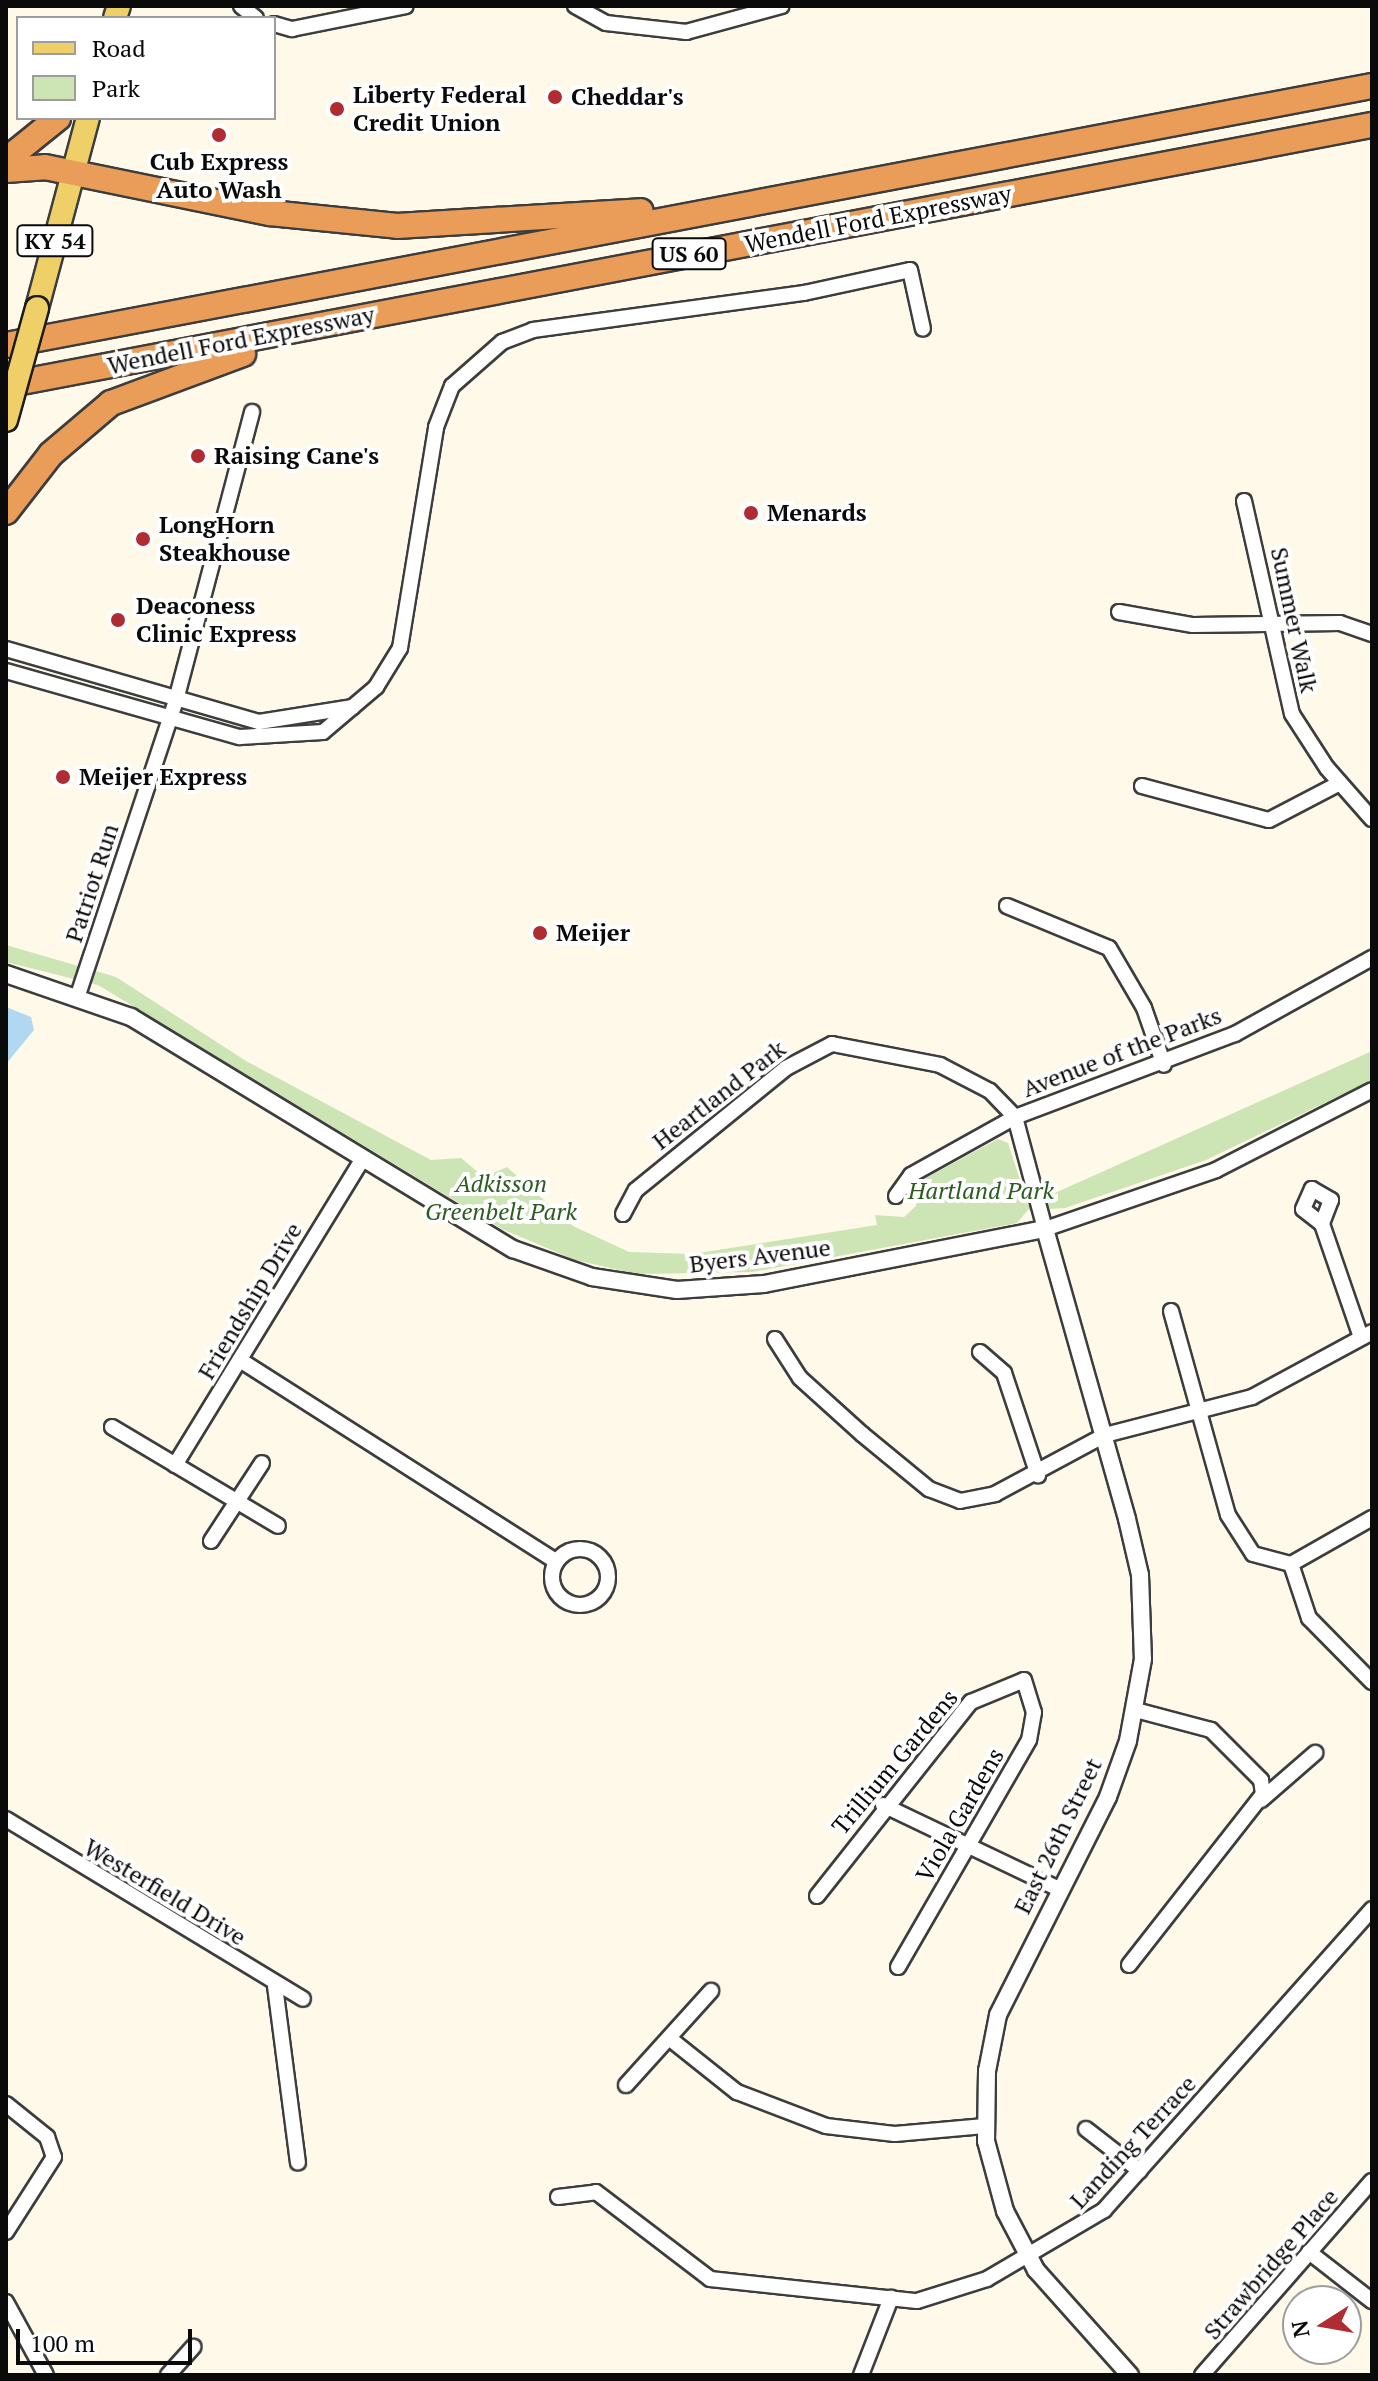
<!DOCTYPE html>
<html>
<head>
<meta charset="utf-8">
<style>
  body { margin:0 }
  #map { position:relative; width:1378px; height:2381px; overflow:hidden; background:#fef9e8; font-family:"PT Serif",serif }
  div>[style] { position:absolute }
  .green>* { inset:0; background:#cde4b5 }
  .water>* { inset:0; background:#b1d8f1 }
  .roads { filter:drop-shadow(2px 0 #3d3d3d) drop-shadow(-2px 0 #3d3d3d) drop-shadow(0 2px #3d3d3d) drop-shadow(0 -2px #3d3d3d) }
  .minor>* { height:14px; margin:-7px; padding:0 7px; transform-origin:7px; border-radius:7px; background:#fff }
  .minor>.ring { margin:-7px; padding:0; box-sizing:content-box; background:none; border:14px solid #fff; border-radius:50% }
  .tertiary>* { height:16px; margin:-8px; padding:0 8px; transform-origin:8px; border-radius:8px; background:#fff }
  .primary>* { height:22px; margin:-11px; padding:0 11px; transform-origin:11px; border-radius:11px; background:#efcf67 }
  .motorway>* { height:24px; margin:-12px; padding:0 12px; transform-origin:12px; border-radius:12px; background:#ea9d59 }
  .bridges { filter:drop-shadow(2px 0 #1b1b1b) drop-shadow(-2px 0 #1b1b1b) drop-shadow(0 2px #1b1b1b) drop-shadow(0 -2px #1b1b1b) }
  .primary-bridge>* { height:22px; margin:-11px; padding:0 11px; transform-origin:11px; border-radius:11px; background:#efcf67 }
  .dots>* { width:22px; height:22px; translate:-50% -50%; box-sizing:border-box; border:4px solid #fff; border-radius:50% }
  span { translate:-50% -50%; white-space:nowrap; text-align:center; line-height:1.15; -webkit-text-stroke:8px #fff; paint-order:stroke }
  .shield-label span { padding:2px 6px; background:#fff; border:2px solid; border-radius:6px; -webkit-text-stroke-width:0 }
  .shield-label { font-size:22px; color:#0a0a0a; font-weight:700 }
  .poi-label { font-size:24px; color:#0a0a0a; font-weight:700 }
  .left { translate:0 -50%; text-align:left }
  .street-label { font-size:24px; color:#0a0a0a }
  .park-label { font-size:24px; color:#2c5c20; font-style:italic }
  .frame { position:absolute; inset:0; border:8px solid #0a0a0a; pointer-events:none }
  .legend { position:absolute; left:16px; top:16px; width:260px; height:104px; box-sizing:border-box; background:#fff; border:2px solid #9d9d9d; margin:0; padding:10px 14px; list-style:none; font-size:24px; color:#0a0a0a }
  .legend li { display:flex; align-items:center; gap:16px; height:40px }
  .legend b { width:40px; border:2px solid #9d9d9d }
  .north { position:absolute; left:1282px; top:2285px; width:80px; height:80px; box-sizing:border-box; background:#fff; border:2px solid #9d9d9d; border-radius:50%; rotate:259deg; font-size:22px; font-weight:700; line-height:32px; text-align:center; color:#0a0a0a }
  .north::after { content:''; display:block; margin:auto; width:28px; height:36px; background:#af2d32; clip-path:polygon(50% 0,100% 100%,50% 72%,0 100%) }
  .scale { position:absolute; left:16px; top:2329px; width:176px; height:36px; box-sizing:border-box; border:4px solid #0a0a0a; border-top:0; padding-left:10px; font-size:24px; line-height:28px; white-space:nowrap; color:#0a0a0a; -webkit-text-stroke:6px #fff; paint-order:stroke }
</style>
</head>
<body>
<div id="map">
  <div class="green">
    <div style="clip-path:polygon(6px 945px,116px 977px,246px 1061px,431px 1160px,461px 1158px,484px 1177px,507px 1167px,573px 1226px,629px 1252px,692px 1254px,877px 1225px,875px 1215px,904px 1217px,916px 1206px,922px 1180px,998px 1139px,1008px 1143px,1028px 1205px,1372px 1051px,1372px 1080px,1206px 1160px,1065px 1208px,1028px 1210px,1017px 1223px,752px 1272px,637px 1274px,575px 1260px,502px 1229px,98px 985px,6px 962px)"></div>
  </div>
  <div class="water">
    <div style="clip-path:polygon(6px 1007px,31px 1017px,34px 1030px,6px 1064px)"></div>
  </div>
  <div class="roads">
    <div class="minor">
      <div style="left:241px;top:6px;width:19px;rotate:39deg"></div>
      <div style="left:575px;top:6px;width:35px;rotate:29deg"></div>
      <div style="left:606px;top:23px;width:81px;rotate:6.4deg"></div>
      <div style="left:686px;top:32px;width:99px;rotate:-15.2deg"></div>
      <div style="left:274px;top:24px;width:19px;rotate:16deg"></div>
      <div style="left:292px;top:29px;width:116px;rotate:-11.4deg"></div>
      <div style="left:1244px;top:501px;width:218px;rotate:77.3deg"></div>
      <div style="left:1292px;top:714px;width:64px;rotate:57.1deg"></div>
      <div style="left:1327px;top:768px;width:68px;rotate:48.6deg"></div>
      <div style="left:1119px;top:612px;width:75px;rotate:10deg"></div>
      <div style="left:1193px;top:625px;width:147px;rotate:-0.8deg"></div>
      <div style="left:1340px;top:623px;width:34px;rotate:19deg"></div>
      <div style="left:6px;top:649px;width:263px;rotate:16.1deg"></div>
      <div style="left:259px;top:722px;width:95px;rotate:-9.1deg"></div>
      <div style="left:6px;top:671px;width:243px;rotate:15.8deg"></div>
      <div style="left:240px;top:737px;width:83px;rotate:-3.4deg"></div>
      <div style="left:323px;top:732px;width:70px;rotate:-40.3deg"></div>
      <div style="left:376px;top:687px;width:46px;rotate:-58.4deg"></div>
      <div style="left:400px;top:648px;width:224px;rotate:-80.7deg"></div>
      <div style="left:436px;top:427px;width:44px;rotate:-68.7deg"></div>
      <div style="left:452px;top:386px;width:67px;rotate:-41.3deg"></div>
      <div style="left:502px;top:342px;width:33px;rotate:-21deg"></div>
      <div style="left:533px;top:330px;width:274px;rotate:-7.8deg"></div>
      <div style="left:804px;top:293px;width:108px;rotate:-12.2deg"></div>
      <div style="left:910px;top:270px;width:60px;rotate:77.6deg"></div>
      <div style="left:1142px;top:786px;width:131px;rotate:15deg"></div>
      <div style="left:1269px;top:820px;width:80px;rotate:-27.5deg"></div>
      <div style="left:1007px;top:906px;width:110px;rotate:22.4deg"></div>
      <div style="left:1109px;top:948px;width:69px;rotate:59.7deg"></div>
      <div style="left:1144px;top:1008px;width:60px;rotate:70.7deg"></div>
      <div style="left:77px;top:998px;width:314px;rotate:-71.6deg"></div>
      <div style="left:176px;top:700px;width:298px;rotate:-75.2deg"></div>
      <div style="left:896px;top:1196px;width:26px;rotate:-54deg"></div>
      <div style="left:911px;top:1175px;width:119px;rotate:-29.1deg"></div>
      <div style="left:1015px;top:1117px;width:235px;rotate:-20.7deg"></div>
      <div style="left:1235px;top:1034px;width:157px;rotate:-29deg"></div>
      <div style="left:623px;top:1214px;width:27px;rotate:-62deg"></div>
      <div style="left:636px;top:1190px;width:193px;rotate:-39.1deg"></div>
      <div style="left:786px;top:1068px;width:52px;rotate:-27.6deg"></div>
      <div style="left:832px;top:1044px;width:110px;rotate:11deg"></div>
      <div style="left:940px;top:1065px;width:56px;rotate:27.5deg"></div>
      <div style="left:990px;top:1091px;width:36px;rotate:46deg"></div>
      <div style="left:1015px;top:1117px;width:116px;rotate:75deg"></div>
      <div style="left:1045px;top:1229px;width:181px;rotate:-19deg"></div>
      <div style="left:1216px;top:1170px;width:175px;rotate:-27.1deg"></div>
      <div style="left:1322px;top:1224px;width:24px;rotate:-142deg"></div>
      <div style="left:1303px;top:1209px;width:22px;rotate:-66deg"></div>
      <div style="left:1312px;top:1189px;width:22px;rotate:30deg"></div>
      <div style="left:1331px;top:1200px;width:26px;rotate:111deg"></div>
      <div style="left:1322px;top:1224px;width:120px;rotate:71deg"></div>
      <div style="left:1171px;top:1311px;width:212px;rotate:74.4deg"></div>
      <div style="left:1228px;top:1515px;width:46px;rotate:57.3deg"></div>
      <div style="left:1253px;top:1554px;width:39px;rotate:15deg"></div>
      <div style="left:1291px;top:1564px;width:93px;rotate:-29.6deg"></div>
      <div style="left:775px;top:1339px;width:46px;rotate:57.3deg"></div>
      <div style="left:800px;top:1378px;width:84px;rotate:42.1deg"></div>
      <div style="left:862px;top:1434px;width:87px;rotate:39.4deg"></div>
      <div style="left:929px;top:1489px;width:33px;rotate:21deg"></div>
      <div style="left:960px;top:1501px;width:36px;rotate:-11deg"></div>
      <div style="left:995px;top:1494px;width:125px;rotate:-28.2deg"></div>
      <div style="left:1105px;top:1435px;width:152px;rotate:-14.5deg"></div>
      <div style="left:1252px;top:1397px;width:136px;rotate:-28.4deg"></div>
      <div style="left:980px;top:1352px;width:32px;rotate:41deg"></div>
      <div style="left:1004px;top:1373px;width:108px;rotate:71.6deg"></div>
      <div style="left:240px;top:1360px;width:375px;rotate:32.5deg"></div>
      <div style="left:112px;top:1427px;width:193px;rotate:30.8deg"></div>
      <div style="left:175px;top:1465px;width:360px;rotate:-58.5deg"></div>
      <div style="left:211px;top:1541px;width:93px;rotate:-56.8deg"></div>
      <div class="ring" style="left:552px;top:1549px;width:42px;height:42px"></div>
      <div style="left:1291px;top:1564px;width:57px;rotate:71.6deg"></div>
      <div style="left:1309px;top:1618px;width:90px;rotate:45.5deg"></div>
      <div style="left:1261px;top:1800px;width:72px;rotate:-41deg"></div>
      <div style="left:883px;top:1805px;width:197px;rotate:25.5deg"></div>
      <div style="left:6px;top:1819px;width:347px;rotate:31.2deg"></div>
      <div style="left:817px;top:1896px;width:248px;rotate:-51.6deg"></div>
      <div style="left:971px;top:1702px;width:57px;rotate:-22.5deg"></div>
      <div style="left:1024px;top:1680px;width:34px;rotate:73deg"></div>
      <div style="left:1034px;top:1712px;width:28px;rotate:100deg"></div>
      <div style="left:1029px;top:1740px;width:262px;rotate:120deg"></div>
      <div style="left:1129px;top:1965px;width:217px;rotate:-51.9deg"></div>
      <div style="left:1263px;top:1794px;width:14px;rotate:-98deg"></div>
      <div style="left:1261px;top:1780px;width:71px;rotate:-135deg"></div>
      <div style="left:1211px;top:1730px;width:78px;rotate:-165.1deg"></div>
      <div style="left:275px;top:1986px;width:178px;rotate:82.6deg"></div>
      <div style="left:669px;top:2038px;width:87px;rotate:38.5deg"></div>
      <div style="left:737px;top:2092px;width:95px;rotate:20.9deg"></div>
      <div style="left:826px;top:2126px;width:69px;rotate:6.6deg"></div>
      <div style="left:895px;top:2134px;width:90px;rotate:-5.1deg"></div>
      <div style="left:626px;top:2085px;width:127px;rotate:-47.9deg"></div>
      <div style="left:6px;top:2104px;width:53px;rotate:38.8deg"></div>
      <div style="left:47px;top:2137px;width:21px;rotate:71deg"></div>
      <div style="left:54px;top:2157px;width:89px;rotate:122.6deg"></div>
      <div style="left:1086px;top:2129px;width:68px;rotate:37.9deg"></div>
      <div style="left:558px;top:2197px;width:38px;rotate:-7deg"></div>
      <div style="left:596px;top:2192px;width:143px;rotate:37.3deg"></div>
      <div style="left:710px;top:2279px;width:208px;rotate:6.1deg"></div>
      <div style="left:917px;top:2301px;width:73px;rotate:-17.4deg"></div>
      <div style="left:987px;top:2279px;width:136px;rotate:-30.5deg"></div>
      <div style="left:1104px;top:2210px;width:403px;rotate:-48.3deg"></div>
      <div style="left:1309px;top:2252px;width:80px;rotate:37.9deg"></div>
      <div style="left:6px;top:2302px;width:83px;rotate:61.3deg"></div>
      <div style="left:168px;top:2375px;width:38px;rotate:-48deg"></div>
      <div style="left:861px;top:2375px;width:83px;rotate:-68.7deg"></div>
      <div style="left:1202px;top:2375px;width:258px;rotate:-48.8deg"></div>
    </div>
    <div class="tertiary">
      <div style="left:6px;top:974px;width:132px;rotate:19deg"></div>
      <div style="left:131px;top:1017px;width:447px;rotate:31.3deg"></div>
      <div style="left:513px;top:1249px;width:84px;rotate:19.5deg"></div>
      <div style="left:592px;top:1277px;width:86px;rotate:8.7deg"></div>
      <div style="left:677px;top:1290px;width:87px;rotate:-3.9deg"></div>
      <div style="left:764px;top:1284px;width:286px;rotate:-11.1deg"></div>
      <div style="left:1045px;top:1229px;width:301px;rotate:74.2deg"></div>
      <div style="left:1127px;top:1519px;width:57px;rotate:76.9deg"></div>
      <div style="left:1140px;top:1575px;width:84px;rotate:88deg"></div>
      <div style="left:1143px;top:1659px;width:83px;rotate:100.4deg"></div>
      <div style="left:1128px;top:1741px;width:59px;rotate:109.7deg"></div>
      <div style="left:1108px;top:1797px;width:244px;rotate:116.8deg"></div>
      <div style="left:998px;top:2015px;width:57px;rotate:101.1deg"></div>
      <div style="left:987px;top:2071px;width:70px;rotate:90.8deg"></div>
      <div style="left:986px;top:2141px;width:73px;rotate:74.8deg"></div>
      <div style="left:1005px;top:2211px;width:67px;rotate:62.3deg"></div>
      <div style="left:1036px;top:2270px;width:141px;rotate:48.2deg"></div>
    </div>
    <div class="primary">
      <div style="left:115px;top:18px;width:13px;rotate:-72deg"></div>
      <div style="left:37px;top:308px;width:197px;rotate:-75deg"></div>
    </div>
    <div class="motorway">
      <div style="left:6px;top:160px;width:67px;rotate:-38.9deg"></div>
      <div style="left:6px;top:170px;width:39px;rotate:-4deg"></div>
      <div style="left:45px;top:167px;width:230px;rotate:11.6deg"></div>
      <div style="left:270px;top:213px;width:128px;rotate:5.8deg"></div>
      <div style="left:397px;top:226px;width:244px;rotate:-3.5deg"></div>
      <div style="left:6px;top:345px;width:1390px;rotate:-10.74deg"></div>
      <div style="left:6px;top:385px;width:1391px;rotate:-10.78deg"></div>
      <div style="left:6px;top:512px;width:73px;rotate:-52.2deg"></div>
      <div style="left:51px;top:454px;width:79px;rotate:-40.4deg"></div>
      <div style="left:111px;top:403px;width:141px;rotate:-20.4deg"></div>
    </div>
  </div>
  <div class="bridges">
    <div class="primary-bridge">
      <div style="left:6px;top:420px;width:116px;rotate:-74.5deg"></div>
    </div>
  </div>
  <div class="dots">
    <div style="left:555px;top:97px;background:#af2d32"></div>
    <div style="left:337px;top:109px;background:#af2d32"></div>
    <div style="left:219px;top:135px;background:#af2d32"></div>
    <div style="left:198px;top:456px;background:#af2d32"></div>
    <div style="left:751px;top:513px;background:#af2d32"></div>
    <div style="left:143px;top:539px;background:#af2d32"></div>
    <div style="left:118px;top:620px;background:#af2d32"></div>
    <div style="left:63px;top:777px;background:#af2d32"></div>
    <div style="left:540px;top:933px;background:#af2d32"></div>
  </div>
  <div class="shield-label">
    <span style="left:55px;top:241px">KY 54</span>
    <span style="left:689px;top:254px">US 60</span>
  </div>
  <div class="poi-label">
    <span class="left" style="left:353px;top:109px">Liberty Federal<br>Credit Union</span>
    <span class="left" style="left:571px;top:97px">Cheddar's</span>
    <span style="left:219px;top:176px">Cub Express<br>Auto Wash</span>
    <span class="left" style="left:214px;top:456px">Raising Cane's</span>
    <span class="left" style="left:767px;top:513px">Menards</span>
    <span class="left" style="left:159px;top:539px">LongHorn<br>Steakhouse</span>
    <span class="left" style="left:136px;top:620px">Deaconess<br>Clinic Express</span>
    <span class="left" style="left:79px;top:777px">Meijer Express</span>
    <span class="left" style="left:556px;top:933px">Meijer</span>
  </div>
  <div class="street-label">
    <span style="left:878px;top:219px;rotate:-11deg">Wendell Ford Expressway</span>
    <span style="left:241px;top:340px;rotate:-11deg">Wendell Ford Expressway</span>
    <span style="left:1294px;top:620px;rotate:78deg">Summer Walk</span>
    <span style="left:92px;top:883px;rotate:-72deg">Patriot Run</span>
    <span style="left:1122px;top:1052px;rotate:-21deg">Avenue of the Parks</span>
    <span style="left:719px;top:1095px;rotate:-38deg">Heartland Park</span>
    <span style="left:760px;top:1256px;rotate:-7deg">Byers Avenue</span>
    <span style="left:250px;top:1301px;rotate:-59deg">Friendship Drive</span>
    <span style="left:895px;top:1762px;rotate:-50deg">Trillium Gardens</span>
    <span style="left:960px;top:1815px;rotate:-60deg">Viola Gardens</span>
    <span style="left:1058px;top:1836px;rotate:-64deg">East 26th Street</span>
    <span style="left:165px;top:1892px;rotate:31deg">Westerfield Drive</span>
    <span style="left:1133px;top:2142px;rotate:-47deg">Landing Terrace</span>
    <span style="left:1271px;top:2264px;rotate:-49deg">Strawbridge Place</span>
  </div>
  <div class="park-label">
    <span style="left:501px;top:1198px">Adkisson<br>Greenbelt Park</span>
    <span style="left:981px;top:1191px">Hartland Park</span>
  </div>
  <div class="frame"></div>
  <ul class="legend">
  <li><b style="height:10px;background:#efcf67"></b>Road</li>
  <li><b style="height:22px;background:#cde4b5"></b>Park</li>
  </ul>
  <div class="north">N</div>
  <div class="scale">100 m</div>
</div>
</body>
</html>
